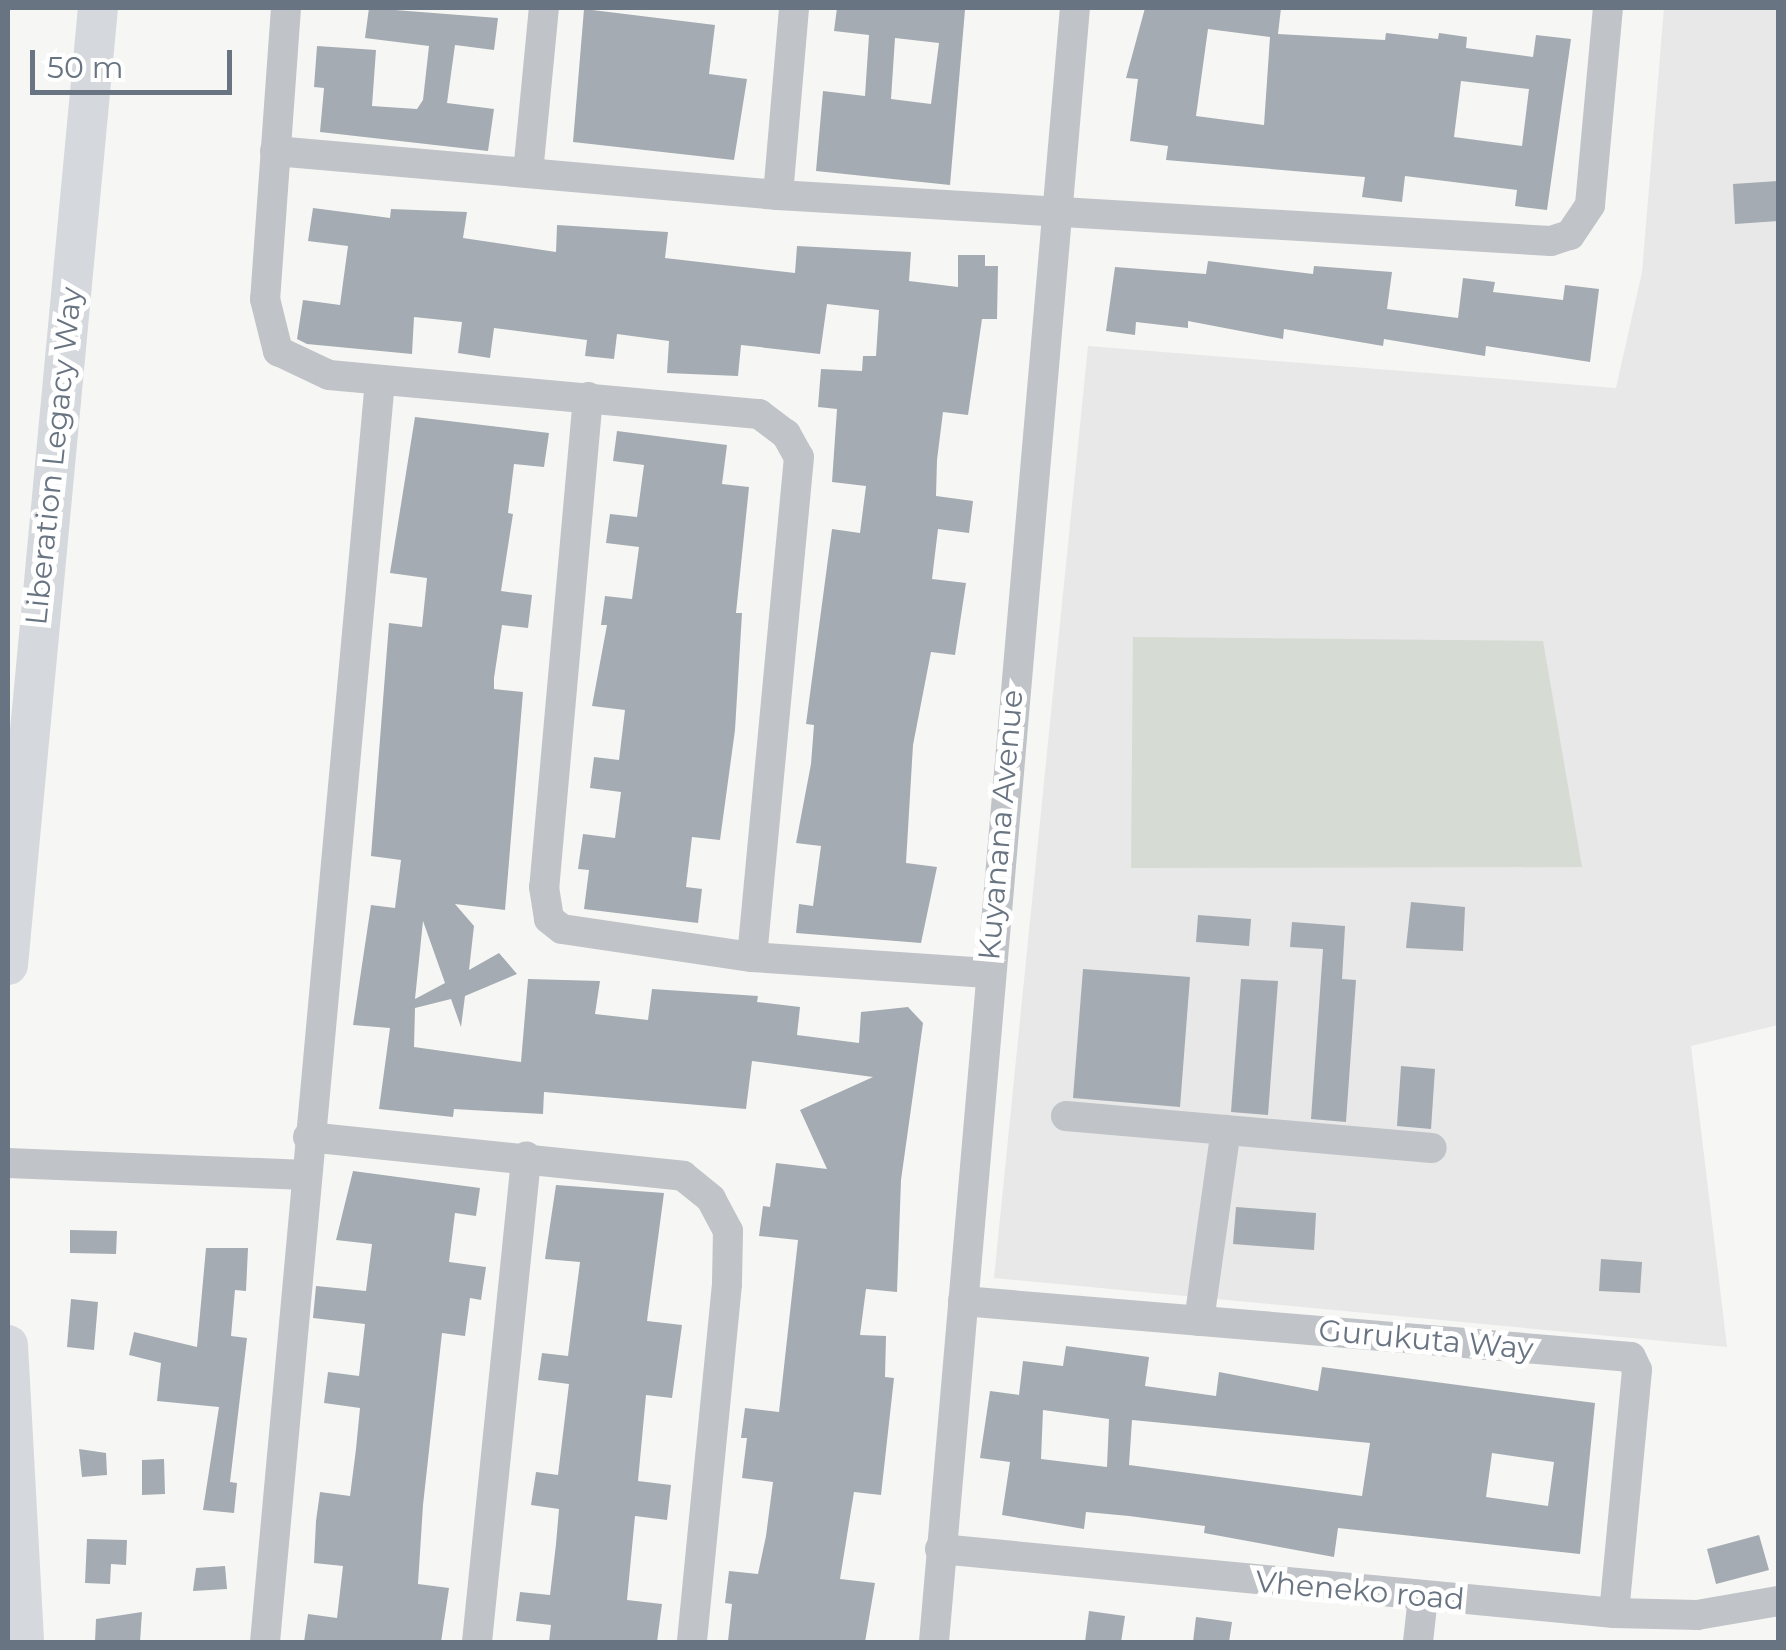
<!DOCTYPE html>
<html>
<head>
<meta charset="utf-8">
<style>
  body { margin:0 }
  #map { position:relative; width:1786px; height:1650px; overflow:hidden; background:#f6f7f4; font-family:Montserrat,sans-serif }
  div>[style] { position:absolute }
  .built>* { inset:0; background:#e7e8e7 }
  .green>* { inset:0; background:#d6dbd4 }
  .building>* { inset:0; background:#a5abb2 }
  .street>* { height:30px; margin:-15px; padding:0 15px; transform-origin:15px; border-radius:15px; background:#c0c3c7 }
  .secondary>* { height:40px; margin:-20px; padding:0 20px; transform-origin:20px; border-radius:20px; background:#d5d8dc }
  span { translate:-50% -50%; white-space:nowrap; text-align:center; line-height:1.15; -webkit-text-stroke:10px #fff; paint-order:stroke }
  .street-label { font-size:30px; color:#697482 }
  .frame { position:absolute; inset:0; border:10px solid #697482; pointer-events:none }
  .scale { position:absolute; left:30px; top:50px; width:202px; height:45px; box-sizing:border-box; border:5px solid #697482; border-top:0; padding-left:12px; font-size:30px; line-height:35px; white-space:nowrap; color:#697482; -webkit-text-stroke:8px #fff; paint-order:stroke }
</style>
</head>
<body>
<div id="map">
  <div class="built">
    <div style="clip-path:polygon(1664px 8px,1778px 8px,1778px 1025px,1691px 1046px,1727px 1347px,994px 1278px,1088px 346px,1616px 388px,1642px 272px)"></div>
  </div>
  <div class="green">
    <div style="clip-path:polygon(1133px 637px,1543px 641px,1582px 867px,1131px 868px)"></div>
  </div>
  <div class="building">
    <div style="clip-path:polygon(369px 8px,498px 18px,494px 50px,455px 45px,447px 103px,494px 109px,488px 151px,320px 132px,324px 88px,314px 87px,317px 46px,376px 50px,372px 106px,417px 109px,423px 100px,429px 46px,365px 38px)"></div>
    <div style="clip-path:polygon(evenodd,837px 8px,965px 10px,950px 185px,816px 171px,823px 91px,865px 96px,869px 35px,834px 31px,837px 8px,895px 38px,939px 43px,931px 104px,891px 99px,895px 38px)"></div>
    <div style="clip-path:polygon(evenodd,1145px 8px,1281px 8px,1278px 34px,1385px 40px,1386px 33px,1438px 39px,1439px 33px,1467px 37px,1466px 48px,1533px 57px,1536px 35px,1571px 39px,1547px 210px,1515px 206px,1517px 190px,1405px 176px,1402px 202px,1362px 197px,1365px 177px,1166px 160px,1168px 146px,1130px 141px,1138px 79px,1126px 78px,1145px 8px,1208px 29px,1270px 37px,1264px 125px,1196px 116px,1208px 29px,1145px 8px,1461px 81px,1529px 89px,1522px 146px,1454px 137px,1461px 81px)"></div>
    <div style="clip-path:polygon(584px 9px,715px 25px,709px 74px,747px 79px,734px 160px,573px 142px)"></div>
    <div style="clip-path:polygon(1778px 181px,1778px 221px,1735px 224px,1733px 184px)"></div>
    <div style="clip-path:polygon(313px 208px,390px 218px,391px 209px,467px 212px,463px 238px,556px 252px,557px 225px,668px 232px,665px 258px,795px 273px,797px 246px,911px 252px,909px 281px,958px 287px,958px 255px,985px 255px,985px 266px,998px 266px,997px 319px,982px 319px,968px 415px,943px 412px,937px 460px,936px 496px,973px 501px,969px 533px,938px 529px,932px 579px,966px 583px,955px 655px,931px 652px,913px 745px,906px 863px,937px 867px,921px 943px,796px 933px,799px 904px,813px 906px,821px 846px,796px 843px,811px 764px,814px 725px,806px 724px,832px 529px,860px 533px,866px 486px,832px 482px,837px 409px,818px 407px,821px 369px,862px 371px,863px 356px,876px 356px,879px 310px,827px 304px,820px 354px,741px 345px,738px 376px,667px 373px,669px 341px,617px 334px,614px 359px,585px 356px,587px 340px,494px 328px,490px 358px,458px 353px,462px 322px,414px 317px,412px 354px,307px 344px,297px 339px,303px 300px,340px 305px,348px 246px,308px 241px)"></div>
    <div style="clip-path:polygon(1208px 261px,1313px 274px,1314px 266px,1392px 272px,1387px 309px,1458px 318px,1463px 278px,1495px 282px,1493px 292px,1563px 300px,1565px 285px,1599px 289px,1590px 362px,1486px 346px,1485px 356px,1384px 339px,1383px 346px,1284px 329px,1283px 339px,1188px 321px,1188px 328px,1136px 322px,1135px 335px,1106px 331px,1115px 267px,1206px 274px)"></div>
    <div style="clip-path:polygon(evenodd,415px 417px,549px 433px,544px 467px,514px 464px,508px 513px,513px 514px,501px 591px,532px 595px,528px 628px,502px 625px,494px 678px,494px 689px,523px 692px,505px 910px,455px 904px,474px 926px,469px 970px,499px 953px,517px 974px,465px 996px,461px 1027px,451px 999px,415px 1008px,414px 1047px,521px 1062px,528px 979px,600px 981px,595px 1014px,648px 1020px,652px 989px,758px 996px,757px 1002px,800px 1007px,797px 1035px,859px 1043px,861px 1012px,908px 1007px,923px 1023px,901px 1180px,897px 1292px,866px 1289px,860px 1335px,886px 1336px,885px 1377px,894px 1378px,881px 1495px,854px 1492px,840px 1579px,875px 1583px,865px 1642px,728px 1641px,732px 1604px,725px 1603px,729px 1571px,758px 1574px,766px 1536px,773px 1482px,742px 1478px,747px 1438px,741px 1438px,745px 1408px,779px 1412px,798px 1240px,759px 1236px,763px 1206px,770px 1207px,776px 1163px,827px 1169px,800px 1110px,873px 1077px,752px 1061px,746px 1109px,544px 1092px,543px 1114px,454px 1109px,453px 1117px,379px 1109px,390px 1028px,353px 1025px,371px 905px,395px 908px,401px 860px,371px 856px,389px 623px,422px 627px,427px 578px,390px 573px,415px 417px,423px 921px,445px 983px,415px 999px,423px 921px)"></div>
    <div style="clip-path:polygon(617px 431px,727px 445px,722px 484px,749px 487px,736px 613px,742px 613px,735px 730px,720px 840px,692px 837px,686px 887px,702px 889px,698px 923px,584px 909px,589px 870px,578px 869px,583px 834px,615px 838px,621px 792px,590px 788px,594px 757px,619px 760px,625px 710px,592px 706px,607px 625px,601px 625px,605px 596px,632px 599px,639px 547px,606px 543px,610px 514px,637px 517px,644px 465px,613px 461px)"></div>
    <div style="clip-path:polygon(1411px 902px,1465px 907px,1463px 951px,1406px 948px)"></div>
    <div style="clip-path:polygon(1198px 915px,1251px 919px,1249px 946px,1196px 942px)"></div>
    <div style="clip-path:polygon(1292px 922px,1345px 926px,1342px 979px,1356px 980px,1346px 1122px,1311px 1119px,1323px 949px,1290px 947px)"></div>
    <div style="clip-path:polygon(1083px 969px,1190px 977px,1180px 1107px,1073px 1098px)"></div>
    <div style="clip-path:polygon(1241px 979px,1278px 981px,1268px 1115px,1231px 1112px)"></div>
    <div style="clip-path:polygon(1401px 1066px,1435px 1069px,1431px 1129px,1397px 1126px)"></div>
    <div style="clip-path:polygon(353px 1171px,480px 1188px,476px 1216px,455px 1213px,449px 1262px,486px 1267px,481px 1300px,470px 1298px,465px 1336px,442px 1333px,423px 1505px,418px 1584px,449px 1588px,441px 1642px,304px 1642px,308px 1614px,337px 1618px,343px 1566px,314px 1563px,316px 1521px,320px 1492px,350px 1496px,356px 1449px,360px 1408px,324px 1403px,328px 1372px,359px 1376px,365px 1324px,313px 1318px,316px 1286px,366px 1291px,372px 1244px,336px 1240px)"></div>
    <div style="clip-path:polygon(556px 1185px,664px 1193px,647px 1321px,682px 1325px,672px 1398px,646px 1395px,638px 1481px,671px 1485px,667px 1520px,635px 1516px,627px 1600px,662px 1604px,657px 1642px,549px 1642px,551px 1625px,516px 1621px,520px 1592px,550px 1595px,556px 1544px,559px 1509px,531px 1505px,536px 1472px,558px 1475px,569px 1384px,538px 1380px,542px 1353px,568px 1356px,580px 1262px,545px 1259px)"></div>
    <div style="clip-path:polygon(1236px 1207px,1316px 1213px,1314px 1250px,1233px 1244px)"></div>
    <div style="clip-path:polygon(70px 1230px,117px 1231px,116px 1254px,70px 1253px)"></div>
    <div style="clip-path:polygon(206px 1248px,248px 1248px,246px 1291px,235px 1290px,231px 1336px,247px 1338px,230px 1482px,237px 1483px,234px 1513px,203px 1510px,219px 1407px,157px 1401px,161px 1363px,129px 1355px,134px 1332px,197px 1347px)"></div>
    <div style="clip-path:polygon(1601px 1259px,1642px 1262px,1640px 1293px,1599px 1291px)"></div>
    <div style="clip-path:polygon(71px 1299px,98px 1302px,94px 1350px,67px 1347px)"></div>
    <div style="clip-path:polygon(evenodd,1066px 1346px,1149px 1357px,1145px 1386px,1216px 1396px,1219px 1372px,1318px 1391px,1322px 1367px,1595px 1403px,1580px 1554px,1338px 1528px,1334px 1557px,1204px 1533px,1205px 1526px,1129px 1516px,1086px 1512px,1084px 1529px,1002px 1515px,1010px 1462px,980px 1458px,990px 1391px,1019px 1395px,1023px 1361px,1063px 1366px,1066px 1346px,1043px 1410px,1109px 1419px,1107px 1467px,1041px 1459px,1043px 1410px,1066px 1346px,1132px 1420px,1370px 1443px,1362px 1496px,1129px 1465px,1132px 1420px,1066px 1346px,1492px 1453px,1554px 1462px,1548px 1506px,1486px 1497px,1492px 1453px)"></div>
    <div style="clip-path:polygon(79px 1449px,106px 1453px,107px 1475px,82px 1477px)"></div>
    <div style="clip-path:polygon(164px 1459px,165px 1494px,142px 1495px,142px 1460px)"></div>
    <div style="clip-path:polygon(1759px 1535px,1769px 1570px,1716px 1584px,1707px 1549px)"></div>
    <div style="clip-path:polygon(87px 1539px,127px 1540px,126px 1565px,111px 1564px,110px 1584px,85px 1583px)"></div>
    <div style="clip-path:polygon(225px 1566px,227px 1589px,193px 1591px,196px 1568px)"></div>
    <div style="clip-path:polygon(1089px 1611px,1125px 1616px,1121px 1642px,1085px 1642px)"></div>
    <div style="clip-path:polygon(142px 1612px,140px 1642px,95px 1642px,96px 1619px)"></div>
    <div style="clip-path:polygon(1196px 1617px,1232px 1622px,1229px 1642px,1193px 1642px)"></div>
  </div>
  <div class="street">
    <div style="left:286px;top:8px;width:292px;rotate:94.1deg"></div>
    <div style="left:265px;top:299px;width:54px;rotate:76deg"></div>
    <div style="left:278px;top:351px;width:56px;rotate:25.2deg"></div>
    <div style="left:329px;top:375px;width:432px;rotate:5.2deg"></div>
    <div style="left:759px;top:414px;width:34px;rotate:37deg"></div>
    <div style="left:786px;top:434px;width:26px;rotate:61deg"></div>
    <div style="left:799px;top:457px;width:502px;rotate:95.37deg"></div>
    <div style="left:275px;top:151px;width:505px;rotate:5deg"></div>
    <div style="left:778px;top:195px;width:774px;rotate:3.41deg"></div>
    <div style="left:1551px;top:241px;width:20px;rotate:-18deg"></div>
    <div style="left:1570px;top:235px;width:36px;rotate:-56deg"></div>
    <div style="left:1590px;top:205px;width:198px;rotate:-84.8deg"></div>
    <div style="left:528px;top:173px;width:166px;rotate:-84.5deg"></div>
    <div style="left:778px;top:195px;width:188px;rotate:-85.1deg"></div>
    <div style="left:588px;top:397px;width:492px;rotate:95.1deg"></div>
    <div style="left:544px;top:887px;width:32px;rotate:81deg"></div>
    <div style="left:549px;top:919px;width:16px;rotate:38deg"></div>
    <div style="left:562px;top:929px;width:192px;rotate:8.4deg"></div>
    <div style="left:752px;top:957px;width:236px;rotate:3.9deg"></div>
    <div style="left:1066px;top:1116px;width:367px;rotate:5deg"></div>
    <div style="left:308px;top:1137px;width:377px;rotate:5.9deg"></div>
    <div style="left:683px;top:1176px;width:36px;rotate:39deg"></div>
    <div style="left:711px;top:1199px;width:36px;rotate:62deg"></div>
    <div style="left:728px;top:1231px;width:53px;rotate:91.1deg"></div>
    <div style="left:727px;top:1284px;width:360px;rotate:95.6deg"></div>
    <div style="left:8px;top:1163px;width:298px;rotate:2.3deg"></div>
    <div style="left:963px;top:1301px;width:670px;rotate:4.79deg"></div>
    <div style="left:1631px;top:1357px;width:14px;rotate:65deg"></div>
    <div style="left:1637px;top:1370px;width:244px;rotate:95.4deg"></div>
    <div style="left:1199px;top:1321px;width:193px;rotate:-82deg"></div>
    <div style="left:940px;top:1549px;width:677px;rotate:5.42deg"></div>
    <div style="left:1614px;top:1613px;width:83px;rotate:1.4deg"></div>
    <div style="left:1697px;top:1615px;width:82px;rotate:-9.8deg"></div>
    <div style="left:265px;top:1642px;width:1267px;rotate:-84.79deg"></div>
    <div style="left:477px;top:1642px;width:488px;rotate:-84.2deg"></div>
    <div style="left:934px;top:1642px;width:1640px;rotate:-85.07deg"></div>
    <div style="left:1418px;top:1642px;width:45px;rotate:-83.7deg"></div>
  </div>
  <div class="secondary">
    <div style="left:8px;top:965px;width:961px;rotate:-84.63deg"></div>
    <div style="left:8px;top:1345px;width:297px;rotate:86.9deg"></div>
  </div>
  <div class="street-label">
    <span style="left:54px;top:456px;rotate:-84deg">Liberation Legacy Way</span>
    <span style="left:1001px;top:825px;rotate:-85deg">Kuyanana Avenue</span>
    <span style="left:1426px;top:1340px;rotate:5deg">Gurukuta Way</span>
    <span style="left:1360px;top:1591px;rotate:5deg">Vheneko road</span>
  </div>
  <div class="frame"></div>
  <div class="scale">50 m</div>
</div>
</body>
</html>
